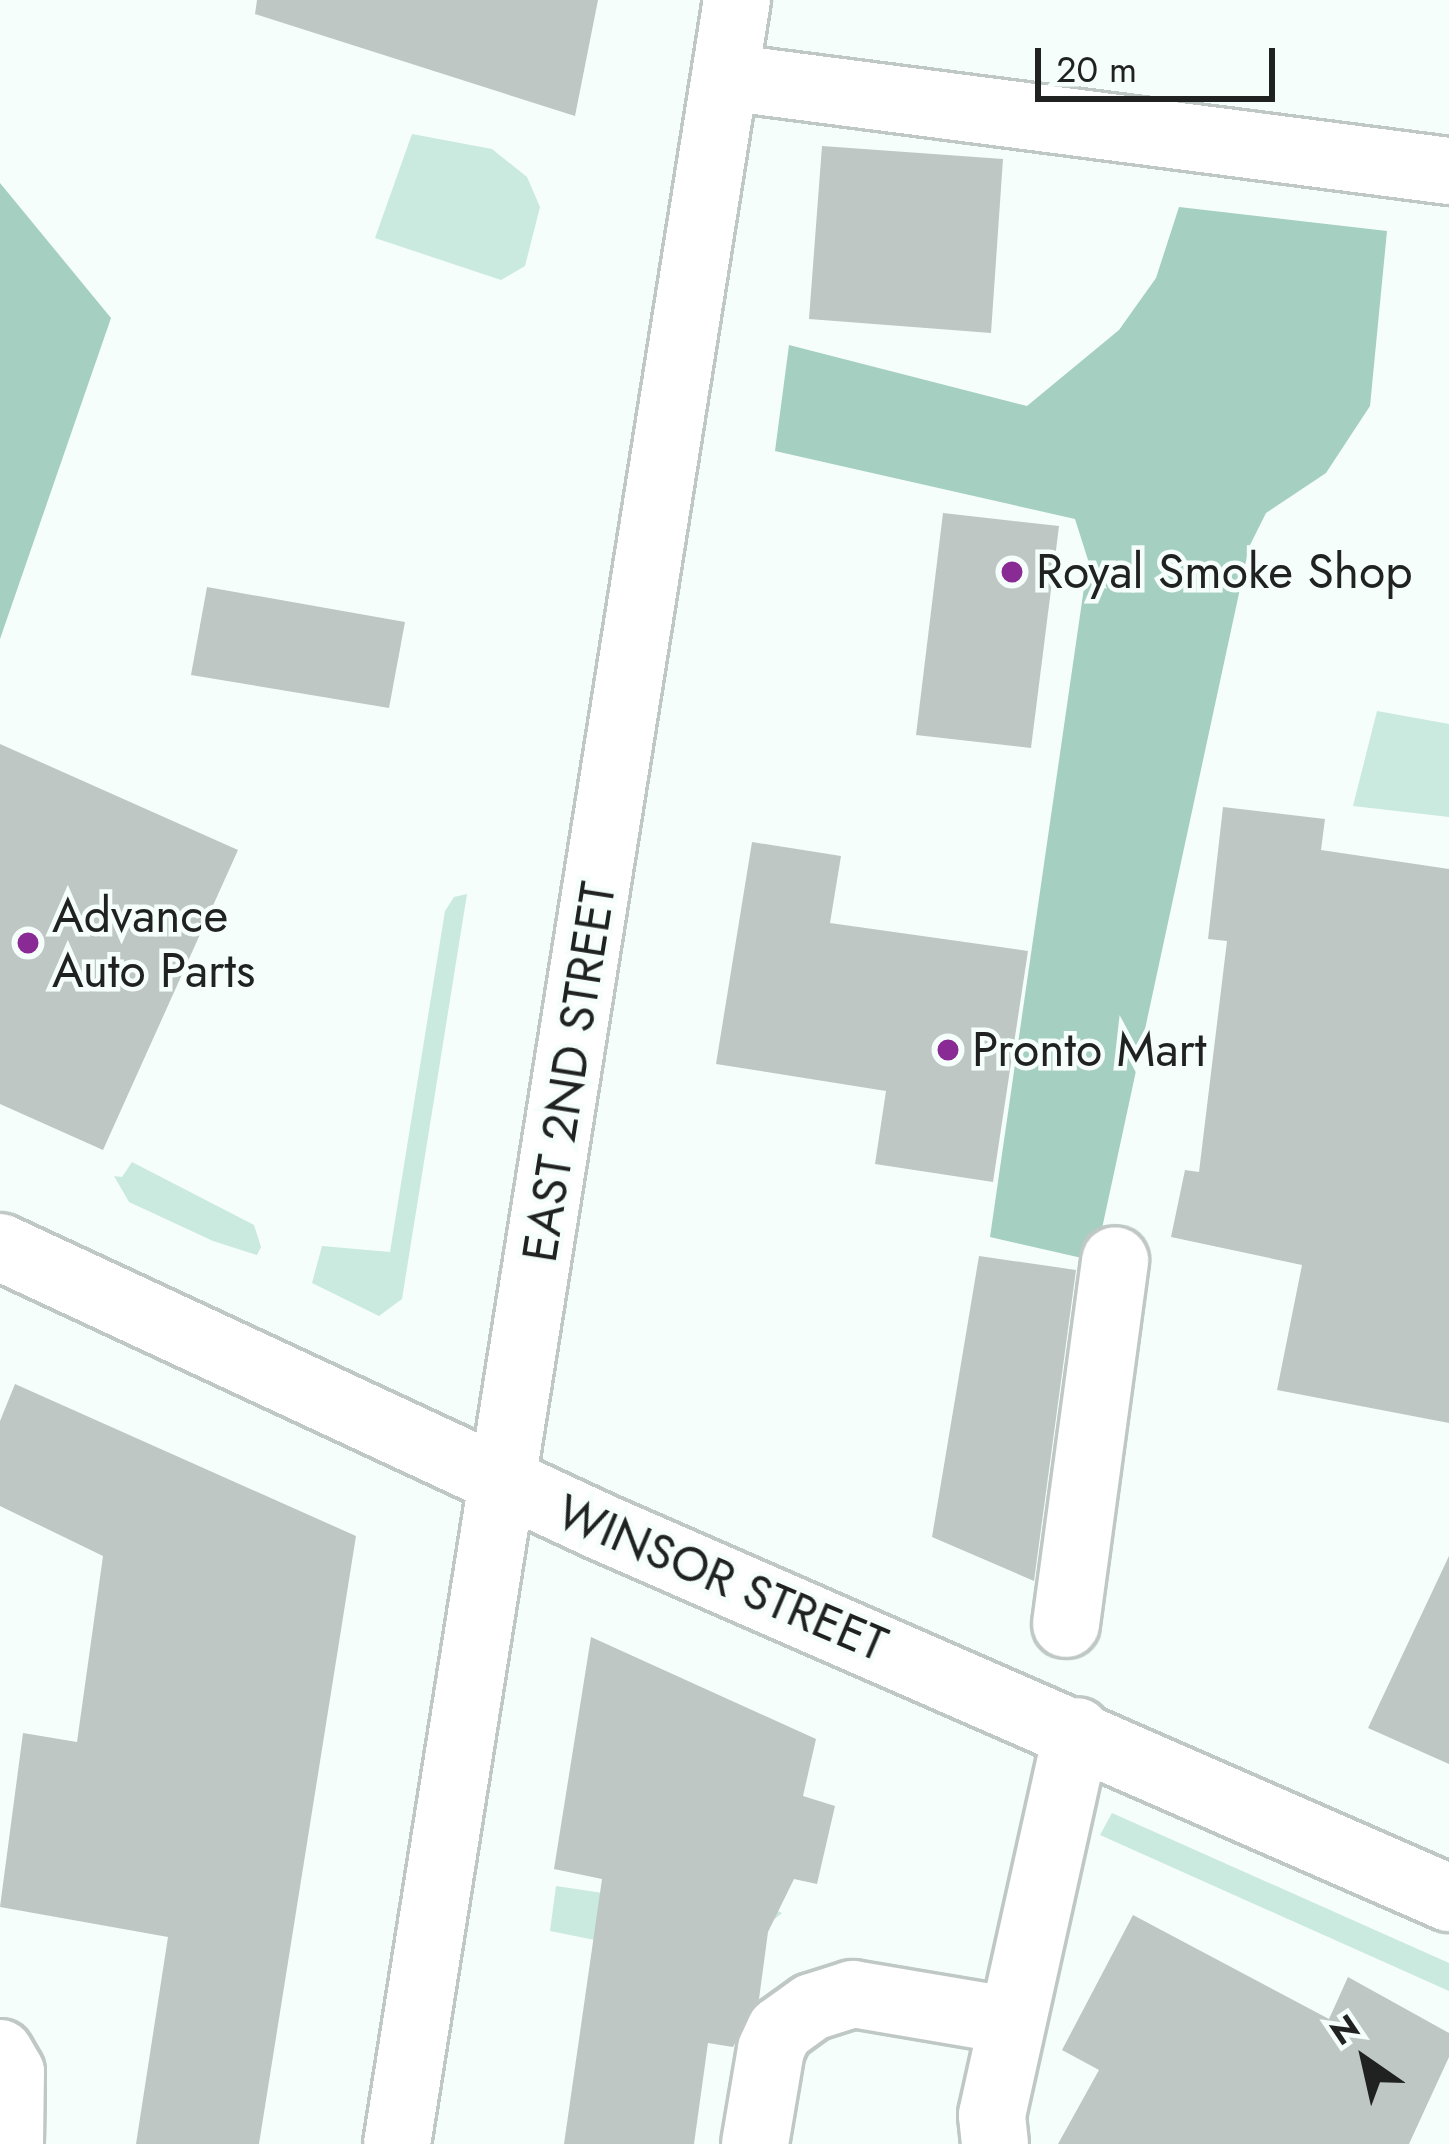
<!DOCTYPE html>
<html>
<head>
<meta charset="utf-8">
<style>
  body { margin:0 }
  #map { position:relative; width:1449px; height:2144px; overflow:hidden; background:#f5fefb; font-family:Jost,sans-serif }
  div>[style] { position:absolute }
  .green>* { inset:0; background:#cae9df }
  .forest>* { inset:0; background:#a5cfc1 }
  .building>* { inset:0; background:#bec7c4 }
  .roads { filter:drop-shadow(3px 0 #bfc8c5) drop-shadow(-3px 0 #bfc8c5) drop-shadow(0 3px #bfc8c5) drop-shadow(0 -3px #bfc8c5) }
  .minor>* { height:66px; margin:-33px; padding:0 33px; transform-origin:33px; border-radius:33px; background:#fff }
  .major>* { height:66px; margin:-33px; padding:0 33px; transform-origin:33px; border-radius:33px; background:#fff }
  .dots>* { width:33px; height:33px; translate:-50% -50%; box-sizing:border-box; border:6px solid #f5fefb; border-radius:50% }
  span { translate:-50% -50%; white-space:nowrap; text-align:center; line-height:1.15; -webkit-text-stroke:9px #f5fefb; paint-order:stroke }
  .poi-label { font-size:48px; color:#1f2221 }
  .left { translate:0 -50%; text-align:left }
  .street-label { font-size:48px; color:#1f2221 }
  .north { position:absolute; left:1305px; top:2000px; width:120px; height:120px; -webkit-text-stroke:9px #f5fefb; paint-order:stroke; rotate:326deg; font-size:33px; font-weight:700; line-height:48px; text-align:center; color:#1f2221 }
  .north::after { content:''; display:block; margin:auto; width:42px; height:54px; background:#1f2221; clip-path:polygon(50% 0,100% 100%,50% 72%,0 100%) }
  .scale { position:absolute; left:1035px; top:48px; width:240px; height:54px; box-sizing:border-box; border:6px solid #1f2221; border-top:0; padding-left:15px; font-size:36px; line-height:42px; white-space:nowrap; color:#1f2221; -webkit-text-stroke:9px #f5fefb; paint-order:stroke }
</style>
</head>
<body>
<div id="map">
  <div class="green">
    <div style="clip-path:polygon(412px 134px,492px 149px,527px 177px,540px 207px,525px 266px,501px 280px,375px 238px)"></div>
    <div style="clip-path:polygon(1377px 711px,1449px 724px,1449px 817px,1353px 806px)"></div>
    <div style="clip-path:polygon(467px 894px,402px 1299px,379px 1316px,312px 1283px,322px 1246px,390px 1252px,445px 911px,454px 897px)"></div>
    <div style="clip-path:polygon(132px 1162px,254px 1225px,261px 1247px,257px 1255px,213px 1241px,129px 1202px,114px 1176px,122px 1177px)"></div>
    <div style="clip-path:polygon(1112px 1813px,1449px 1963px,1449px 1991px,1100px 1835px)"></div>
    <div style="clip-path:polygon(556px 1886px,703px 1908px,727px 1887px,782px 1913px,740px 1948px,754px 1972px,550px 1931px)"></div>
  </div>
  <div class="forest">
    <div style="clip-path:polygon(0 183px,111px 318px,0 639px)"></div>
    <div style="clip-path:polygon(1179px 207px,1387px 231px,1370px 406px,1326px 473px,1266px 513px,1249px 547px,1095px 1261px,990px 1237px,1088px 560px,1075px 519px,775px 451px,789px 345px,1027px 406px,1119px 330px,1156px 278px)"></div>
  </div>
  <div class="building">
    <div style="clip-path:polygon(257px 0,598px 0,575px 116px,255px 14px)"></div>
    <div style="clip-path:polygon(822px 146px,1003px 159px,991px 333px,809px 319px)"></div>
    <div style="clip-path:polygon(943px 513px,1059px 526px,1031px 748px,916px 735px)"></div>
    <div style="clip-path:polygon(207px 587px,405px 622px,389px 708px,191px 675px)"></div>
    <div style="clip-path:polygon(0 744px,238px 850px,103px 1150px,0 1104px)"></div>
    <div style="clip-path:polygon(1223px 807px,1325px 819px,1321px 850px,1449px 869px,1449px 1423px,1277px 1390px,1302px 1265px,1171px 1237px,1185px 1170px,1199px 1172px,1227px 941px,1208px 939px)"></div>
    <div style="clip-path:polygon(752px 842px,841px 856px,830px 923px,1028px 951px,993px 1182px,875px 1164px,886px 1091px,716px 1064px)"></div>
    <div style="clip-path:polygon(979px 1256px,1076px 1270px,1034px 1581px,932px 1537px)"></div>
    <div style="clip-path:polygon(15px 1384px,356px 1536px,259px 2144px,136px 2144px,168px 1937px,0 1907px,23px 1733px,77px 1742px,103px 1556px,0 1506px,0 1421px)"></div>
    <div style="clip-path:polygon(1449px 1556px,1449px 1764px,1368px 1728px)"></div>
    <div style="clip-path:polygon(591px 1637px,816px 1739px,803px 1796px,835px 1806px,817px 1884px,794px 1879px,768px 1932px,759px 1999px,733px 2047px,708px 2043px,694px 2144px,564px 2144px,602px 1879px,554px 1869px)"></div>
    <div style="clip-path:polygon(1133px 1915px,1329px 2019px,1348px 1977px,1449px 2033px,1449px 2057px,1409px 2144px,1058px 2144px,1099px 2070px,1062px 2050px)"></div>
  </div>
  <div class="roads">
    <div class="minor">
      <div style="left:725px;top:77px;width:730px;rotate:7.4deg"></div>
      <div style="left:0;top:1247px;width:661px;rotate:24.97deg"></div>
      <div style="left:599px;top:1526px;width:928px;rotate:23.64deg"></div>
      <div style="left:1066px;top:1624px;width:367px;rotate:-82.3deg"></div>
      <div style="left:0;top:2053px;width:22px;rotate:60deg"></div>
      <div style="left:11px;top:2072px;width:72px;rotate:90.8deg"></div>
      <div style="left:755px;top:2144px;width:96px;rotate:-80.4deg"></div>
      <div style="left:771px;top:2049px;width:21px;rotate:-65deg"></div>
      <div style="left:780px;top:2030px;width:39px;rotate:-36deg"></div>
      <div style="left:812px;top:2007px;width:43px;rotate:-17.6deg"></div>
      <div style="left:853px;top:1994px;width:161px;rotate:9.6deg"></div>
      <div style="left:995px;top:2144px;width:29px;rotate:-96deg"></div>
      <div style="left:992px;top:2115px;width:393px;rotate:-77.5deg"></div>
    </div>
    <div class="major">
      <div style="left:397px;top:2144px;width:2171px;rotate:-80.99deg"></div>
    </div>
  </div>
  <div class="dots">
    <div style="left:1012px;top:572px;background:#8a2a94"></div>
    <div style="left:28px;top:943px;background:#8a2a94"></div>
    <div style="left:948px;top:1050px;background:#8a2a94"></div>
  </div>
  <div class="poi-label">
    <span class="left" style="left:1036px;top:572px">Royal Smoke Shop</span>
    <span class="left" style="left:52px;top:943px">Advance<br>Auto Parts</span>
    <span class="left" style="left:972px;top:1050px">Pronto Mart</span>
  </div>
  <div class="street-label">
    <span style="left:569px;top:1072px;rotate:-81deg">EAST 2ND STREET</span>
    <span style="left:722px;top:1578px;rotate:23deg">WINSOR STREET</span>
  </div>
  <div class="north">N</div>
  <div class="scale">20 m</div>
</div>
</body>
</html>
